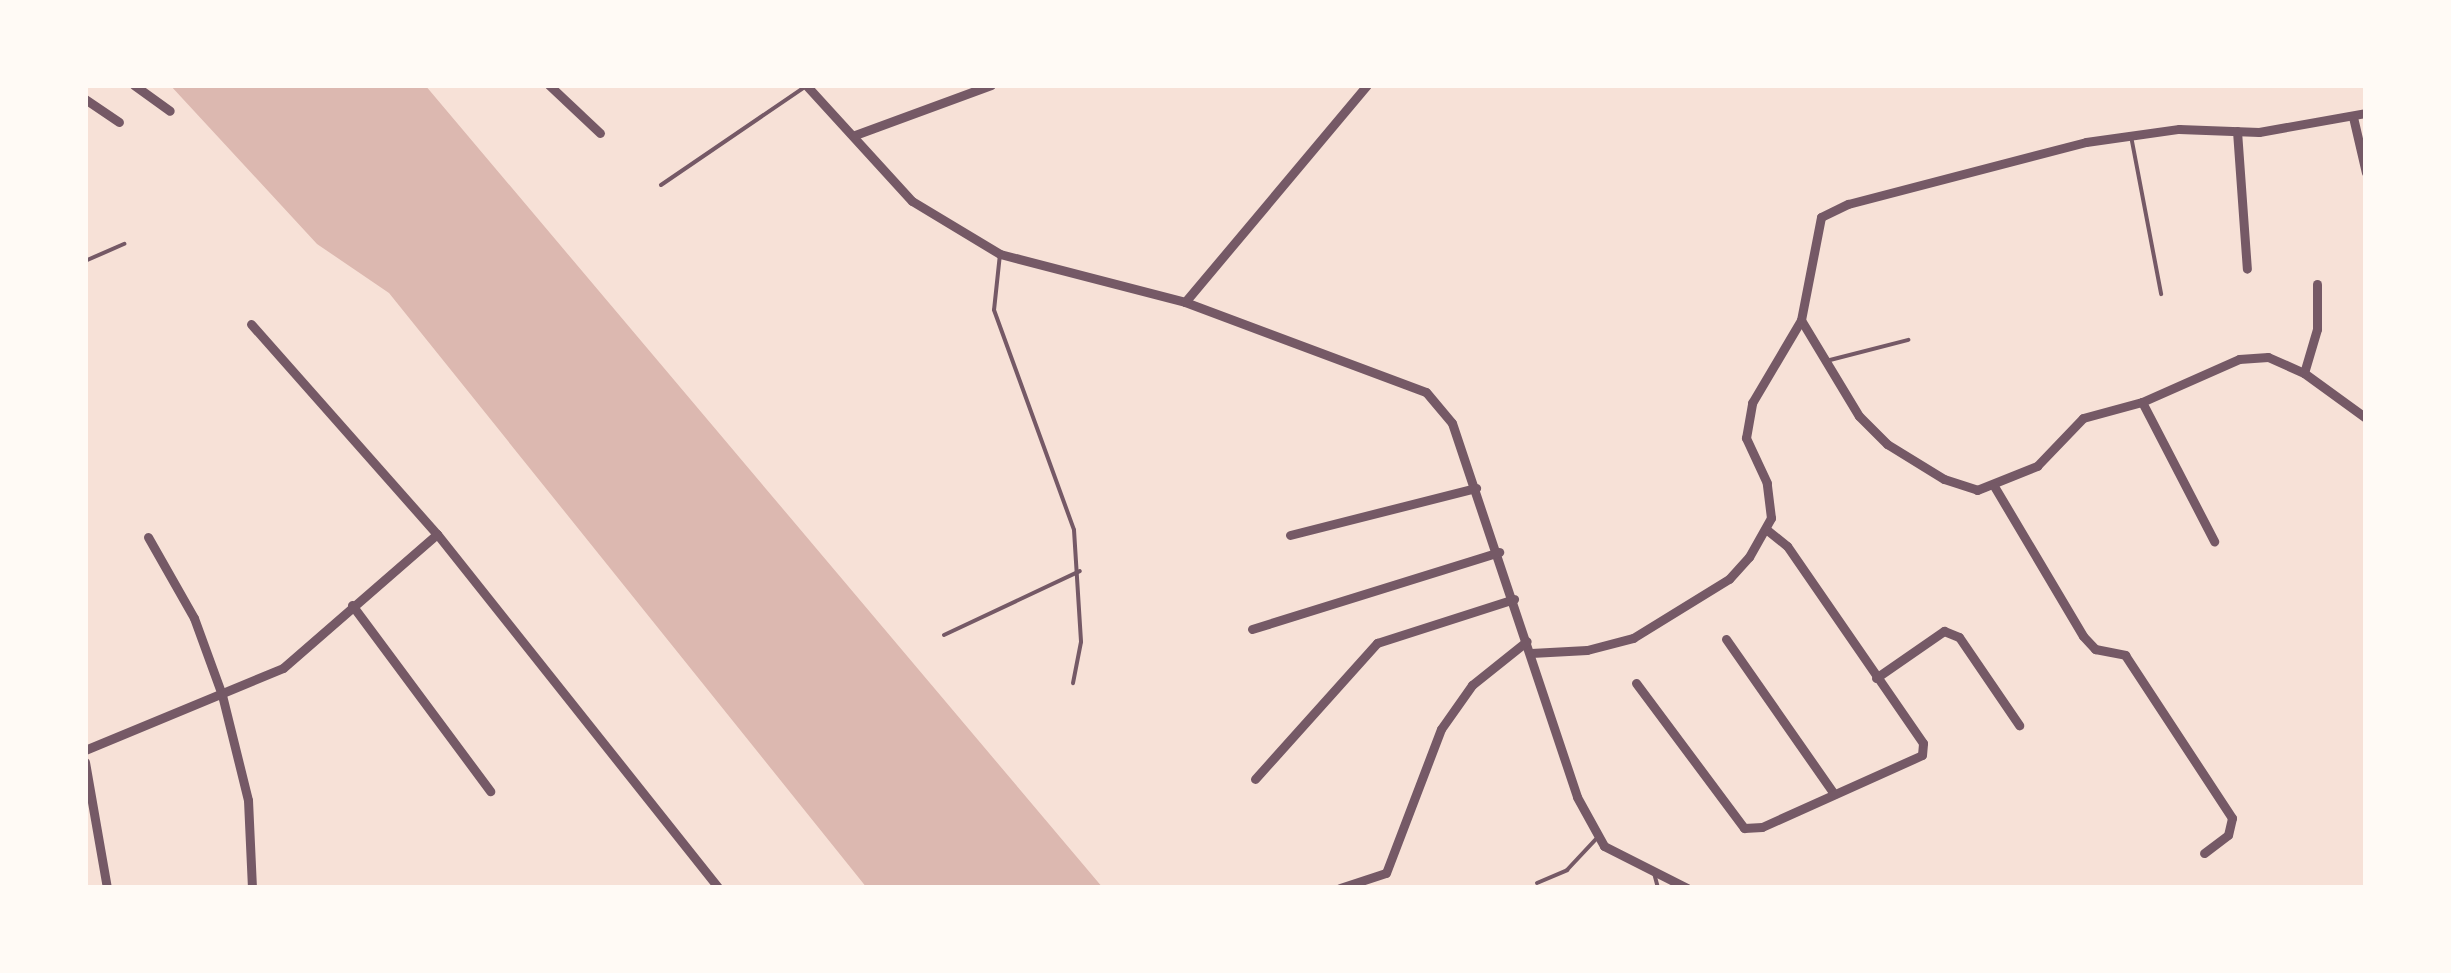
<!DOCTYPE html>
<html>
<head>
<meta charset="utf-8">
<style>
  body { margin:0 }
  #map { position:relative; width:2451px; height:973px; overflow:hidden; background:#f7e1d7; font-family:Barlow,sans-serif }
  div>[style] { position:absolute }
  .water>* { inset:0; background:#dcb8b0 }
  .service>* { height:4px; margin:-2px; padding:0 2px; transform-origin:2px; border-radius:2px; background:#755966 }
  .minor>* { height:9px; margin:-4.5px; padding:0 4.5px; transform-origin:4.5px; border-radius:4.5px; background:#755966 }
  span { translate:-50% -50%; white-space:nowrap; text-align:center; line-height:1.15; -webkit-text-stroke:10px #fffaf5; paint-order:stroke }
  .frame { position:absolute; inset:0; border:88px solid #fffaf5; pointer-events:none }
</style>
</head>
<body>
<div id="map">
  <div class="water">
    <div style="clip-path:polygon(170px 85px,425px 85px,1103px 888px,867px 888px,389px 293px,317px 244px)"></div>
  </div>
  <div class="service">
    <div style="left:2131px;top:136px;width:161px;rotate:79.2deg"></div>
    <div style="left:661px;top:185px;width:176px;rotate:-34.3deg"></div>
    <div style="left:1000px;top:254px;width:56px;rotate:96.1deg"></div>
    <div style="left:994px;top:310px;width:234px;rotate:70deg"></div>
    <div style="left:1074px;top:530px;width:112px;rotate:86.4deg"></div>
    <div style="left:1081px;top:642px;width:42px;rotate:101deg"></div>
    <div style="left:85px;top:261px;width:43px;rotate:-23.6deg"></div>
    <div style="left:1830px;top:360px;width:81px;rotate:-14.4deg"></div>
    <div style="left:944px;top:635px;width:150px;rotate:-25.2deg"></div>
    <div style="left:1654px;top:873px;width:16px;rotate:75deg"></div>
    <div style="left:1537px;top:883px;width:33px;rotate:-23deg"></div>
    <div style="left:1567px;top:870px;width:42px;rotate:-46.9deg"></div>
  </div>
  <div class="minor">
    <div style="left:134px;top:85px;width:44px;rotate:35.8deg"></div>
    <div style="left:549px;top:85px;width:70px;rotate:43.3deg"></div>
    <div style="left:806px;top:85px;width:157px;rotate:47.6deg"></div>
    <div style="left:912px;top:201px;width:103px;rotate:31.1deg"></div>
    <div style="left:1000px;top:254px;width:191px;rotate:14.5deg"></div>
    <div style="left:1185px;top:302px;width:257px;rotate:20.5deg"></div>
    <div style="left:1426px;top:392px;width:40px;rotate:50deg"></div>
    <div style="left:1452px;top:423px;width:394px;rotate:71.5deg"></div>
    <div style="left:1577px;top:797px;width:56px;rotate:61.1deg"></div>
    <div style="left:1604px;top:846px;width:93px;rotate:26.8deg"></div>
    <div style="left:85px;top:99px;width:41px;rotate:34.1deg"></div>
    <div style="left:2353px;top:117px;width:57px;rotate:76.9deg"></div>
    <div style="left:2237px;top:131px;width:138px;rotate:85.9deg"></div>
    <div style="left:855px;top:135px;width:145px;rotate:-20.2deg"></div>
    <div style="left:1185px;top:302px;width:283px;rotate:-50deg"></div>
    <div style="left:1801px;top:320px;width:112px;rotate:58.9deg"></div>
    <div style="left:1859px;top:416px;width:40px;rotate:45deg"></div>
    <div style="left:1887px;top:444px;width:67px;rotate:31.6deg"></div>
    <div style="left:1944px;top:479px;width:35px;rotate:18deg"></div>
    <div style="left:1977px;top:490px;width:65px;rotate:-21.8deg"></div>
    <div style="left:2037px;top:466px;width:66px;rotate:-46.2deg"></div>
    <div style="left:2083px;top:418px;width:61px;rotate:-15.2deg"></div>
    <div style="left:2142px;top:402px;width:106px;rotate:-23.9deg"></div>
    <div style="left:2239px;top:359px;width:29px;rotate:-4deg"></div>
    <div style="left:2268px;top:357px;width:39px;rotate:24deg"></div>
    <div style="left:2304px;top:373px;width:77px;rotate:36deg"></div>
    <div style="left:251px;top:324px;width:281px;rotate:48.5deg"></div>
    <div style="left:437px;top:534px;width:453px;rotate:51.5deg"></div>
    <div style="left:2304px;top:373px;width:46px;rotate:-73.5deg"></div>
    <div style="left:2317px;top:329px;width:45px;rotate:-90deg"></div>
    <div style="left:2142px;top:402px;width:157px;rotate:62.6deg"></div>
    <div style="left:1994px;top:486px;width:174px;rotate:59.3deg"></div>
    <div style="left:2083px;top:636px;width:18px;rotate:47deg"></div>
    <div style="left:2095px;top:649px;width:31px;rotate:11deg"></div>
    <div style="left:2125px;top:655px;width:195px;rotate:56.7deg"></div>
    <div style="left:2232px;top:818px;width:17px;rotate:103deg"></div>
    <div style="left:2228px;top:835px;width:30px;rotate:143deg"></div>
    <div style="left:1290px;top:535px;width:192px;rotate:-14.2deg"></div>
    <div style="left:148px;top:537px;width:93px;rotate:60.4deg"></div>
    <div style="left:194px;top:618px;width:82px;rotate:70deg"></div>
    <div style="left:222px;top:695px;width:108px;rotate:76.1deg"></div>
    <div style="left:248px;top:800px;width:88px;rotate:87.4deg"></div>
    <div style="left:352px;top:605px;width:232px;rotate:53.4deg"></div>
    <div style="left:1252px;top:629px;width:259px;rotate:-17.3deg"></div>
    <div style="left:1726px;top:639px;width:189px;rotate:55.1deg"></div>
    <div style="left:1531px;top:653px;width:56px;rotate:-3.1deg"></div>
    <div style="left:1587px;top:650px;width:48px;rotate:-14.6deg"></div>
    <div style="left:1633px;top:638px;width:113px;rotate:-31.6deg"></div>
    <div style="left:1729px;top:579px;width:30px;rotate:-48deg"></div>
    <div style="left:1749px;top:557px;width:45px;rotate:-60.6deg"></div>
    <div style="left:1771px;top:518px;width:35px;rotate:-97deg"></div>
    <div style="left:1767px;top:483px;width:50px;rotate:-115deg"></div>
    <div style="left:1746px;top:438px;width:36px;rotate:-80deg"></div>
    <div style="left:1752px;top:403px;width:96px;rotate:-59.4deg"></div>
    <div style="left:1801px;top:320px;width:105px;rotate:-79deg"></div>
    <div style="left:1821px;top:217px;width:30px;rotate:-26deg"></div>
    <div style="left:1848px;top:204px;width:246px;rotate:-14.6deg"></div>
    <div style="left:2086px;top:142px;width:94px;rotate:-8deg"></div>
    <div style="left:2179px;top:129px;width:80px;rotate:2.1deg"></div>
    <div style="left:2259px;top:132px;width:109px;rotate:-10.1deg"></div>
    <div style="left:1876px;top:678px;width:83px;rotate:-34.7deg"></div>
    <div style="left:1944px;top:631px;width:16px;rotate:22deg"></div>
    <div style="left:1959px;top:637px;width:107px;rotate:55.7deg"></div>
    <div style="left:1636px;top:683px;width:181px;rotate:53.3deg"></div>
    <div style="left:1744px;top:828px;width:18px;rotate:-3deg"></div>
    <div style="left:1762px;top:827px;width:175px;rotate:-24.2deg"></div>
    <div style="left:1922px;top:755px;width:12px;rotate:-85deg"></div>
    <div style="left:1923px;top:743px;width:239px;rotate:-124.6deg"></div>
    <div style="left:1787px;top:546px;width:26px;rotate:-141deg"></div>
    <div style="left:85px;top:750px;width:214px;rotate:-22.5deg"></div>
    <div style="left:283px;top:668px;width:204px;rotate:-41deg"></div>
    <div style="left:85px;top:762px;width:128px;rotate:80.1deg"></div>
    <div style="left:1255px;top:779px;width:183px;rotate:-48.1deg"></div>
    <div style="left:1377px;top:643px;width:144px;rotate:-17.8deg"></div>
    <div style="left:1340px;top:888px;width:48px;rotate:-18.1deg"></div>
    <div style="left:1386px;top:873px;width:154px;rotate:-69.1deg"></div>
    <div style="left:1441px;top:729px;width:54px;rotate:-54.8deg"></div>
    <div style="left:1472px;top:685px;width:70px;rotate:-38.7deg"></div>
  </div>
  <div class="frame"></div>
</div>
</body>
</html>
